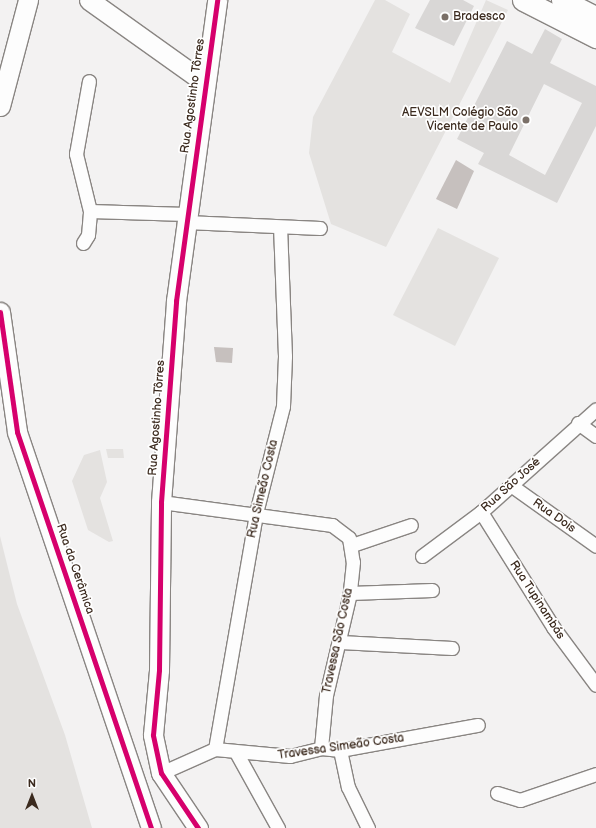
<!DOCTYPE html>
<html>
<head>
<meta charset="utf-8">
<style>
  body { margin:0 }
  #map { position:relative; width:596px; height:828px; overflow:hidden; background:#f3f2f2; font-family:"Balsamiq Sans",sans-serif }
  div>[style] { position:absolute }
  .green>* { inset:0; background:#e4e2e0 }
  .water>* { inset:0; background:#c6c0be }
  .building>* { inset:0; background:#d9d7d6 }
  .roads { filter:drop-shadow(1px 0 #898582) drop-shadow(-1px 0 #898582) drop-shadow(0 1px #898582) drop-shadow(0 -1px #898582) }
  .street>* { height:13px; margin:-6.5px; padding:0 6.5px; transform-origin:6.5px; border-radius:6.5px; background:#fdfdfd }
  .secondary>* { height:19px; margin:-9.5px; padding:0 9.5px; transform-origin:9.5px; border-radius:9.5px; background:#fdfdfd }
  .primary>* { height:21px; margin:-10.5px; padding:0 10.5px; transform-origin:10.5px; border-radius:10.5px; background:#fdfdfd }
  .cycleway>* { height:5px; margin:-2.5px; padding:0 2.5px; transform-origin:2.5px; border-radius:2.5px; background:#d6006c }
  .dots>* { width:11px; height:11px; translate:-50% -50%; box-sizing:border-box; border:2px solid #fff; border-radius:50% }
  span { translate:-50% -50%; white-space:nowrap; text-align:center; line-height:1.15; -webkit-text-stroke:3.5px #fff; paint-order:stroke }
  .poi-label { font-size:12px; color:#3b2a1e }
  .left { translate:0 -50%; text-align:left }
  .right { translate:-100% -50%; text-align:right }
  .street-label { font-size:12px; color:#3b2a1e }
  .north { position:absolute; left:12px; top:776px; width:40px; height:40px; -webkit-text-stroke:3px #fff; paint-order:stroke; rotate:0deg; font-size:11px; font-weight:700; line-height:16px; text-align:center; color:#3b2a1e }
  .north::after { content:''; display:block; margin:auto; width:14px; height:18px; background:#3b2a1e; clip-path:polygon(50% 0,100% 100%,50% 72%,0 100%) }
</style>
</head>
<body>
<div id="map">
  <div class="green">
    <div style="clip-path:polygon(375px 0,385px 0,410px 14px,392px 52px,450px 83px,486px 0,508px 10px,386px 247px,331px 224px,309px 153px,313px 117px)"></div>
    <div style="clip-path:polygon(438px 228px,499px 258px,455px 346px,393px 315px)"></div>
    <div style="clip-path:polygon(106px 449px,123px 449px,124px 458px,108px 458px)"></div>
    <div style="clip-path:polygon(100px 450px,107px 482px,100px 498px,113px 541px,109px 542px,88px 530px,72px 481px,84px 455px)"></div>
    <div style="clip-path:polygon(0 536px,17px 604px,65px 735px,92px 828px,0 828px)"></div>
  </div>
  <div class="water">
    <div style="clip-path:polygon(456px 160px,474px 171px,457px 209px,436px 199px)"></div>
    <div style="clip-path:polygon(214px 347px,233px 348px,232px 363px,216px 362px)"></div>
  </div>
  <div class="building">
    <div style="clip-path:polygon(430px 0,463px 0,474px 6px,454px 46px,415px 28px)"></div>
    <div style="clip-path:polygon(evenodd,545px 29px,562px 39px,550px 63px,596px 86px,596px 126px,557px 203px,478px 164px,484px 153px,457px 139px,507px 41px,532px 54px,545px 29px,544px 84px,582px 103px,545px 175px,509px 155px,544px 84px)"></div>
  </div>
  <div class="roads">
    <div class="street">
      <div style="left:90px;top:211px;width:96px;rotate:1.8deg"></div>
      <div style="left:186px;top:222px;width:134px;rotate:2.6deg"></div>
      <div style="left:83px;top:243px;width:9px;rotate:-58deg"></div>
      <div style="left:88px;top:235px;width:24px;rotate:-85deg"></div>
      <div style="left:90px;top:211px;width:59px;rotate:-103.8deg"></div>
      <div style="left:76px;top:154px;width:74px;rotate:-79.9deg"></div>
      <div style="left:578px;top:423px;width:22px;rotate:36deg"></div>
      <div style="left:512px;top:486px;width:103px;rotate:35.5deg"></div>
      <div style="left:161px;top:502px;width:173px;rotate:7.7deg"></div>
      <div style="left:332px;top:525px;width:21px;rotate:37deg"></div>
      <div style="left:349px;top:538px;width:24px;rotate:81deg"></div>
      <div style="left:353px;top:562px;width:31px;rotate:96deg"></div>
      <div style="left:350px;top:593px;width:105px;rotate:103.2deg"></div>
      <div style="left:326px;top:695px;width:53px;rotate:95.4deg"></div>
      <div style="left:481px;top:512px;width:136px;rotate:57.9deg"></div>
      <div style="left:553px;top:627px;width:72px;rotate:53.4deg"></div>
      <div style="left:352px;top:545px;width:62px;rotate:-18.7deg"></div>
      <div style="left:422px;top:556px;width:74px;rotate:-36.7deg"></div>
      <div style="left:481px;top:512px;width:154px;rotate:-41.8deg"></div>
      <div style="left:350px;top:593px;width:82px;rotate:-2.1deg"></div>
      <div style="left:340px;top:642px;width:112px;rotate:3.1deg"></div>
      <div style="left:215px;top:749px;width:240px;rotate:-80.1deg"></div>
      <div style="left:256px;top:513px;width:110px;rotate:-75.8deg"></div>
      <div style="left:283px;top:406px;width:50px;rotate:-87.7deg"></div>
      <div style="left:285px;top:356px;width:129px;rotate:-92.2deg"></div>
      <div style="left:340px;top:750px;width:38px;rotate:78deg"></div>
      <div style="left:348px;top:787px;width:46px;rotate:64deg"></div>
      <div style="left:237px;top:754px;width:85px;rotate:61deg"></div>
      <div style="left:161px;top:773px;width:59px;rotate:-24deg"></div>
      <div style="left:215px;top:749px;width:75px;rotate:5.3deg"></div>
      <div style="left:290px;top:756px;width:32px;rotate:-14deg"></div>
      <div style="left:321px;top:748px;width:19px;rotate:6deg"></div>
      <div style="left:340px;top:750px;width:140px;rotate:-10.3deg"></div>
      <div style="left:497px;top:793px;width:24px;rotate:17deg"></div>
      <div style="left:520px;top:800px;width:80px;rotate:-18.9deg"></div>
    </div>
    <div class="secondary">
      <div style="left:89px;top:0;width:141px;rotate:35.5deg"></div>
      <div style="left:0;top:106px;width:110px;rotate:-75.2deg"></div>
      <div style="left:0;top:312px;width:121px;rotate:81.9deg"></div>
      <div style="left:17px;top:432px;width:418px;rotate:71.3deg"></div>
      <div style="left:198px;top:828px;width:66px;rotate:-123.9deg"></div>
      <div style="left:161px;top:773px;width:39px;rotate:-102deg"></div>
      <div style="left:153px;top:735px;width:65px;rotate:-84.7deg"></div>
      <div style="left:159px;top:670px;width:168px;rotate:-89.3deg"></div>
      <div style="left:161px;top:502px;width:202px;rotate:-85.7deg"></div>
      <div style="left:176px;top:301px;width:304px;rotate:-82.2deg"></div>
    </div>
    <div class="primary">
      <div style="left:523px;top:0;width:82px;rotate:26.9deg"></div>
      <div style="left:562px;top:0;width:38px;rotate:27deg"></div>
    </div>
  </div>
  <div class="cycleway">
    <div style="left:0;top:312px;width:121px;rotate:81.9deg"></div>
    <div style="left:17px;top:432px;width:418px;rotate:71.3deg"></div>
    <div style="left:198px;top:828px;width:66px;rotate:-123.9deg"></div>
    <div style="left:161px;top:773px;width:39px;rotate:-102deg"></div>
    <div style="left:153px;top:735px;width:65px;rotate:-84.7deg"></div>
    <div style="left:159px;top:670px;width:168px;rotate:-89.3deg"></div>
    <div style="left:161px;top:502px;width:202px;rotate:-85.7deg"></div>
    <div style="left:176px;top:301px;width:304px;rotate:-82.2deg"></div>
  </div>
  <div class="dots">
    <div style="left:445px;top:17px;background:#7b7068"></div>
    <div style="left:526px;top:120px;background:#7b7068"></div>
  </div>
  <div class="poi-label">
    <span class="left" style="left:453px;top:17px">Bradesco</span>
    <span class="right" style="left:518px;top:120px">AEVSLM Colégio São<br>Vicente de Paulo</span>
  </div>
  <div class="street-label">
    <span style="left:193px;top:96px;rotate:-82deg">Rua Agostinho Tôrres</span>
    <span style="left:157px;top:418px;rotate:-86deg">Rua Agostinho Tôrres</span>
    <span style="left:511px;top:485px;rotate:-42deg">Rua São José</span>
    <span style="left:263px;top:489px;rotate:-77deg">Rua Simeão Costa</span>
    <span style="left:554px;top:516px;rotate:35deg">Rua Dois</span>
    <span style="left:75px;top:569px;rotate:71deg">Rua da Cerâmica</span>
    <span style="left:537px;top:600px;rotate:57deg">Rua Tupinambás</span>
    <span style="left:338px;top:641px;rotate:-78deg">Travessa São Costa</span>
    <span style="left:341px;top:747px;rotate:-8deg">Travessa Simeão Costa</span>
  </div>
  <div class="north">N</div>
</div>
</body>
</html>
